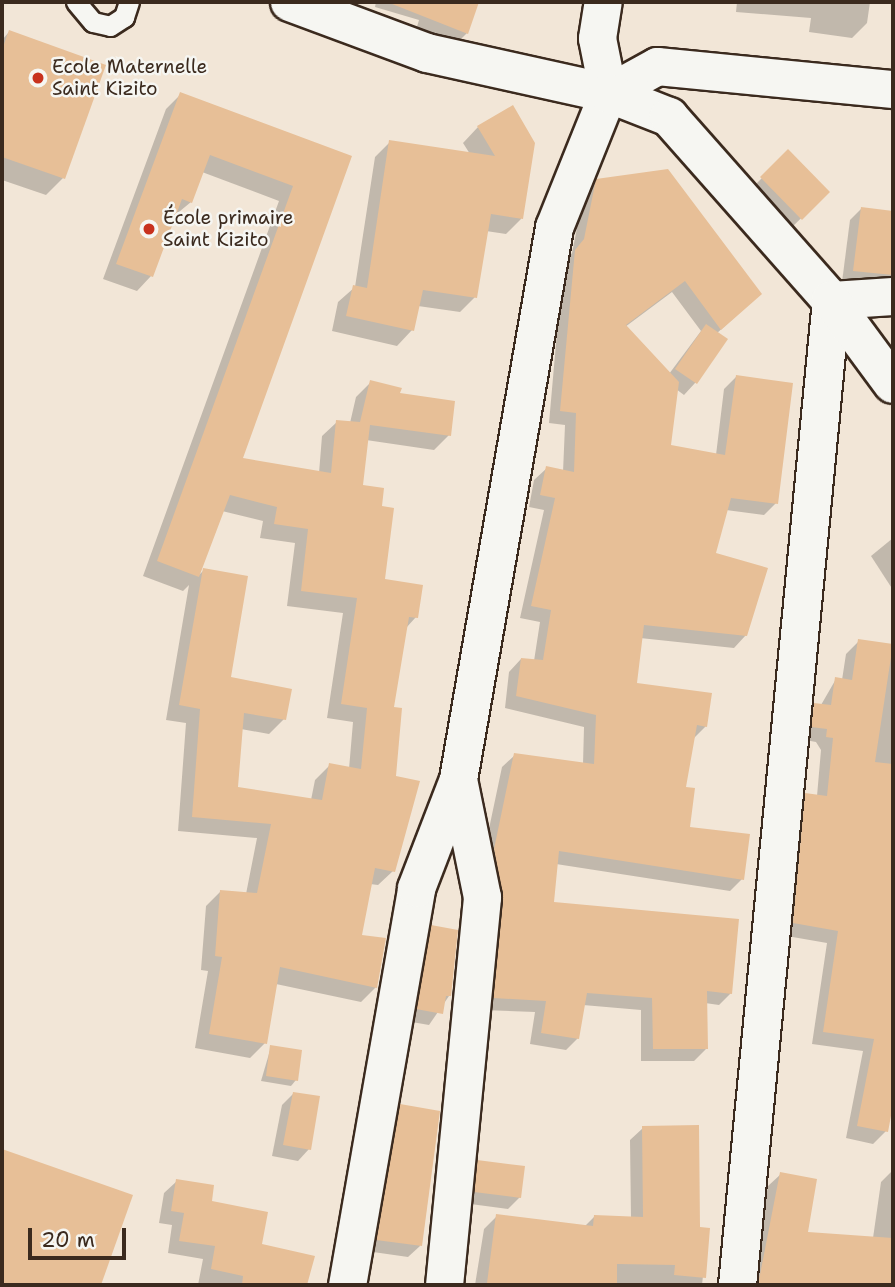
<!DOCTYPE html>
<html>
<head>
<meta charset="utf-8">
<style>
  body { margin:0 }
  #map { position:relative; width:895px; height:1287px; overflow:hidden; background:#f2e6d7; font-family:"Shantell Sans",sans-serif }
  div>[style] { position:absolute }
  .shadow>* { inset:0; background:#0003 }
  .building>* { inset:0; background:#e7bf97 }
  .roads { filter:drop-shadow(2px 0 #3b2a1e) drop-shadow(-2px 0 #3b2a1e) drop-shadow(0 2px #3b2a1e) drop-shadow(0 -2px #3b2a1e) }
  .service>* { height:19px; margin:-9.5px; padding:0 9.5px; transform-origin:9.5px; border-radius:9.5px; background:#f6f6f2 }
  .minor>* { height:37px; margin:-18.5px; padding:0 18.5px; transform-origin:18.5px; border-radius:18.5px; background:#f6f6f2 }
  .tertiary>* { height:38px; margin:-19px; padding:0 19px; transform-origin:19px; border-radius:19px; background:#f6f6f2 }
  .dots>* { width:19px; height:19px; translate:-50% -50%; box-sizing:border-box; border:4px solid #f6f6f2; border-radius:50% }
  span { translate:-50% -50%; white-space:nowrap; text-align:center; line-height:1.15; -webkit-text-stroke:5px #f6f6f2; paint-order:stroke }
  .poi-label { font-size:19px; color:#3b2a1e }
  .left { translate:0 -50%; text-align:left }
  .frame { position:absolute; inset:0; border:4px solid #3b2a1e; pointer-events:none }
  .scale { position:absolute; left:28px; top:1228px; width:98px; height:32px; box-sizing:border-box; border:4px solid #3b2a1e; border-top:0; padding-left:9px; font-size:21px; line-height:24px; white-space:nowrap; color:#3b2a1e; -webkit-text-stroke:5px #f6f6f2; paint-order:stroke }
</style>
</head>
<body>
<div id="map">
  <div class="shadow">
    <div style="clip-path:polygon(376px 2px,478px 2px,467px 33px,451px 49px,414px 37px,419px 20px,375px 7px)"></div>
    <div style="clip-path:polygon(737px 2px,870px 2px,867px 23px,852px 38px,809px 32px,811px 18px,736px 12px)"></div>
    <div style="clip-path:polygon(9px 32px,63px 178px,46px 195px,2px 180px,2px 40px)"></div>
    <div style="clip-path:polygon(evenodd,181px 94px,350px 157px,241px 460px,319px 473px,322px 436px,337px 422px,350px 423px,356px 397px,371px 382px,398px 394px,449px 435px,434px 450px,366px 440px,361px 487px,380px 508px,383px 581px,416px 617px,406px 628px,392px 709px,393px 871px,378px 885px,370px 884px,360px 937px,376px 987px,361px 1002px,276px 984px,265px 1043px,250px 1058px,195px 1048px,208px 971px,201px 970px,206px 906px,221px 891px,246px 894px,257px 838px,178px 831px,186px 723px,166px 720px,189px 585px,183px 591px,143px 576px,279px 201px,202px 172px,191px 202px,174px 216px,151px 276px,137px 291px,103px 279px,166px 109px,181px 94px,222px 511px,263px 521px,260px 538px,295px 543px,287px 606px,343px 613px,327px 718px,353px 722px,349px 769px,330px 765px,315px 780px,311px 800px,236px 788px,241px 729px,269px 734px,284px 719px,229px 678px,204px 570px,198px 576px,222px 511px)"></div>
    <div style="clip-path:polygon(478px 127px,533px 143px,521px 219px,506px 234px,486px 231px,475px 297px,460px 312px,418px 306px,412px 330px,397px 346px,332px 331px,338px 302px,355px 287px,375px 157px,390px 142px,470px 154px,463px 143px)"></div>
    <div style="clip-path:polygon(788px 152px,828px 192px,789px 230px,750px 190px)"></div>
    <div style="clip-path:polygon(evenodd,597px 181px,747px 306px,716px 334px,725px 340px,695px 383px,684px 395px,676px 389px,669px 446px,716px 455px,724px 389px,736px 377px,776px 503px,764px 515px,726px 510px,713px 554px,746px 635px,734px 648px,640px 638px,635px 684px,706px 726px,693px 739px,684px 789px,688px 828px,742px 879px,730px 891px,556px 864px,552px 904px,731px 993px,719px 1005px,705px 1003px,706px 1049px,694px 1061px,641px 1061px,641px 1010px,583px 1005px,578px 1038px,566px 1050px,530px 1044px,535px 1012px,482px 1010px,482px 862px,502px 767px,515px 755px,583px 764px,584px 727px,505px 708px,509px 672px,521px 659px,534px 661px,540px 622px,520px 618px,544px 510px,529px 507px,534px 480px,547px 468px,563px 472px,565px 425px,549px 423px,563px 264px,572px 253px,584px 193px,597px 181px,672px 292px,701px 331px,669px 374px,625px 327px,672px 292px)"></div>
    <div style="clip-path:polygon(862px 208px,893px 212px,893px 288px,842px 282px,850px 220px)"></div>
    <div style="clip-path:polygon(893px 538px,893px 590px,871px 556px)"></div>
    <div style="clip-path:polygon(859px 641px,893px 646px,893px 1096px,886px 1131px,873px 1144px,846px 1138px,863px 1051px,812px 1044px,827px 943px,781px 935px,793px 807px,806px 795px,817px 796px,821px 750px,816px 742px,800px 739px,802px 717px,821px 705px,836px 679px,842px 680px,846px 654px)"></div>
    <div style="clip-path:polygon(431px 927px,449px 996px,429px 1025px,406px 1021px,420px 939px)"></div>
    <div style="clip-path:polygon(271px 1047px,296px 1080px,291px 1086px,261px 1081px)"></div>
    <div style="clip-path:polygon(293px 1094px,309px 1149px,298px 1161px,272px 1156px,282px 1105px)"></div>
    <div style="clip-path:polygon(400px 1106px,420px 1246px,408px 1257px,366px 1251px,389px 1118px)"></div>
    <div style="clip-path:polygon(643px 1128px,698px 1229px,708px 1230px,702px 1285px,475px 1285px,484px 1229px,497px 1216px,585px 1226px,594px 1217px,631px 1219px,630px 1140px)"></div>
    <div style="clip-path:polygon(2px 1151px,130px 1196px,99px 1285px,2px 1285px)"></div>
    <div style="clip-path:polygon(478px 1162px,520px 1197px,508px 1209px,463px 1203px,466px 1174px)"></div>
    <div style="clip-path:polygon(893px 1170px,893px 1285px,749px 1285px,768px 1186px,781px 1174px,806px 1234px,873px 1238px,881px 1182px)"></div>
    <div style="clip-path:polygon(177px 1181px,260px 1245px,313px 1258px,306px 1285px,198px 1285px,203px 1259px,168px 1253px,172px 1225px,159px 1223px,164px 1193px)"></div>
  </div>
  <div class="building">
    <div style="clip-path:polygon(387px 2px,479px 2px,468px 34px)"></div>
    <div style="clip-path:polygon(9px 30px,106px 65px,65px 179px,2px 157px,2px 50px)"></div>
    <div style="clip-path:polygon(180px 92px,352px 156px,243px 458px,331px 473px,336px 420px,360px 422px,370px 380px,402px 388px,400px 393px,455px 401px,451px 436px,370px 425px,363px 485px,384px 488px,382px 506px,394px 508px,385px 579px,423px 585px,418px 618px,409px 617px,394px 707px,402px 708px,396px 776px,420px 781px,395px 872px,375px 868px,362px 935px,386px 938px,377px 988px,280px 967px,267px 1044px,209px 1034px,222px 957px,215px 956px,220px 890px,257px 893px,271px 824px,192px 817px,200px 709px,179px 705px,203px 568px,248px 576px,231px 677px,292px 689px,286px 720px,244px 713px,238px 787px,322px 800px,329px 763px,361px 769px,367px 708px,341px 704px,357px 598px,301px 591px,308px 529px,274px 524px,277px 507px,230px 495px,199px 577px,157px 561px,293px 186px,210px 155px,192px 203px,182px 199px,153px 277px,116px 264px)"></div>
    <div style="clip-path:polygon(513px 105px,535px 143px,523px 219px,491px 214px,477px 298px,423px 290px,414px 331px,346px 316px,353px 285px,367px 288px,389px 140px,495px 156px,477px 126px)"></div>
    <div style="clip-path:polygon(788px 149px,830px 192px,802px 220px,760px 177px)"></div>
    <div style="clip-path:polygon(668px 169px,762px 294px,721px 330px,685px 281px,626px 325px,679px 382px,671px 445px,725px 455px,736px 375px,793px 383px,778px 504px,731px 498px,716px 553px,768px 568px,747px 636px,644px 625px,637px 683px,712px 693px,707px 727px,697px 725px,686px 787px,695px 788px,690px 827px,750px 834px,744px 880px,559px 851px,554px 902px,739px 919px,732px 994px,707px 991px,708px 1049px,653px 1049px,652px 998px,587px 993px,579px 1039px,541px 1033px,546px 1001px,493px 998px,503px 899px,494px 849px,514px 753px,594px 764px,596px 715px,516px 696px,521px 658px,543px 660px,551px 610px,531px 606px,555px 498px,540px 495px,546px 466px,574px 472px,576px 413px,560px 411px,575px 250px,584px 239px,596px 179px)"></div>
    <div style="clip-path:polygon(861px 207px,893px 211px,893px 275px,853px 271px)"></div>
    <div style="clip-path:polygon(706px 324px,728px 339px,697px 384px,675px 369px)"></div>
    <div style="clip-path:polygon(858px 639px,893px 644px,875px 762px,893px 764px,893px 1105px,888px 1132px,857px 1126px,874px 1039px,823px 1032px,838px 931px,793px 923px,805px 793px,827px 796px,833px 738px,826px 737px,827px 729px,811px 727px,814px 703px,831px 705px,835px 677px,852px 680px)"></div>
    <div style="clip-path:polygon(431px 925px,458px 930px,451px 996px,446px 996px,443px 1014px,416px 1009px)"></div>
    <div style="clip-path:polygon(270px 1045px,302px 1050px,298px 1081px,266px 1076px)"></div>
    <div style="clip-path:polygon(293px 1092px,320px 1096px,311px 1150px,283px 1145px)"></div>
    <div style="clip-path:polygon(400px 1104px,440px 1111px,422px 1246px,376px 1240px)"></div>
    <div style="clip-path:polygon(699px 1125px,700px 1227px,710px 1228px,706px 1278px,674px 1275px,675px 1265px,617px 1264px,617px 1285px,487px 1283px,496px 1214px,593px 1226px,594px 1215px,643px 1217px,642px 1126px)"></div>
    <div style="clip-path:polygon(2px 1149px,133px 1195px,101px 1285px,2px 1285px)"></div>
    <div style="clip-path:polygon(477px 1160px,525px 1166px,521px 1198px,474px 1192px)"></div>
    <div style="clip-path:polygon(780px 1172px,817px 1179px,808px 1232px,893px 1238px,893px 1285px,758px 1285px)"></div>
    <div style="clip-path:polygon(176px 1179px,214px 1185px,212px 1201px,268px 1212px,262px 1244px,315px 1256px,307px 1285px,242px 1285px,243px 1276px,211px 1269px,215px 1246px,179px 1241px,184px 1213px,171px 1211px)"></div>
  </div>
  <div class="roads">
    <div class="service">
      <div style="left:76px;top:2px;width:26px;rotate:50deg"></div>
      <div style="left:93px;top:22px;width:17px;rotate:13deg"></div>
      <div style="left:110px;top:26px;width:17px;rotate:-33deg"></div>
      <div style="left:124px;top:17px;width:16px;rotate:-72deg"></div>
    </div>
    <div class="minor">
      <div style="left:608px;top:93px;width:56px;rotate:-28.9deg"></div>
      <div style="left:657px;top:66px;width:237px;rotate:5.6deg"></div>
      <div style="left:347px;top:1285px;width:403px;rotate:-80.1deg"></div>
      <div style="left:416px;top:888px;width:117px;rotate:-68.9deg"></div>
      <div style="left:458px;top:779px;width:560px;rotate:-80.13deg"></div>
      <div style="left:554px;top:227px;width:144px;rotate:-68.1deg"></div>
      <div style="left:608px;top:93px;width:56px;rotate:-101.3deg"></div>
      <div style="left:597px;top:38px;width:36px;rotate:-81deg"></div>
      <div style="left:444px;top:1285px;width:390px;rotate:-84.4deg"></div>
      <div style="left:482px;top:897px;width:120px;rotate:-101.5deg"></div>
      <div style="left:737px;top:1285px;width:989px;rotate:-84.55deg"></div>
      <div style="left:831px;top:300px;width:62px;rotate:-3.7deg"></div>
    </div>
    <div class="tertiary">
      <div style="left:290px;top:2px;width:146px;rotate:20.4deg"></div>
      <div style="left:427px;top:53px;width:185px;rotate:12.5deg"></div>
      <div style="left:608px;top:93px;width:66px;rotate:21.5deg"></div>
      <div style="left:669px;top:117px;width:244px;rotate:48.5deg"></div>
      <div style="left:831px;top:300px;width:104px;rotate:53.6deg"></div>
    </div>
  </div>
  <div class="dots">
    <div style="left:38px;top:78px;background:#c8321e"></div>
    <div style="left:149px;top:229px;background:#c8321e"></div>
  </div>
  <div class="poi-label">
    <span class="left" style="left:52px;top:78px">Ecole Maternelle<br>Saint Kizito</span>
    <span class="left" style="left:163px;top:229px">École primaire<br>Saint Kizito</span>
  </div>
  <div class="frame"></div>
  <div class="scale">20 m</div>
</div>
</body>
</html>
